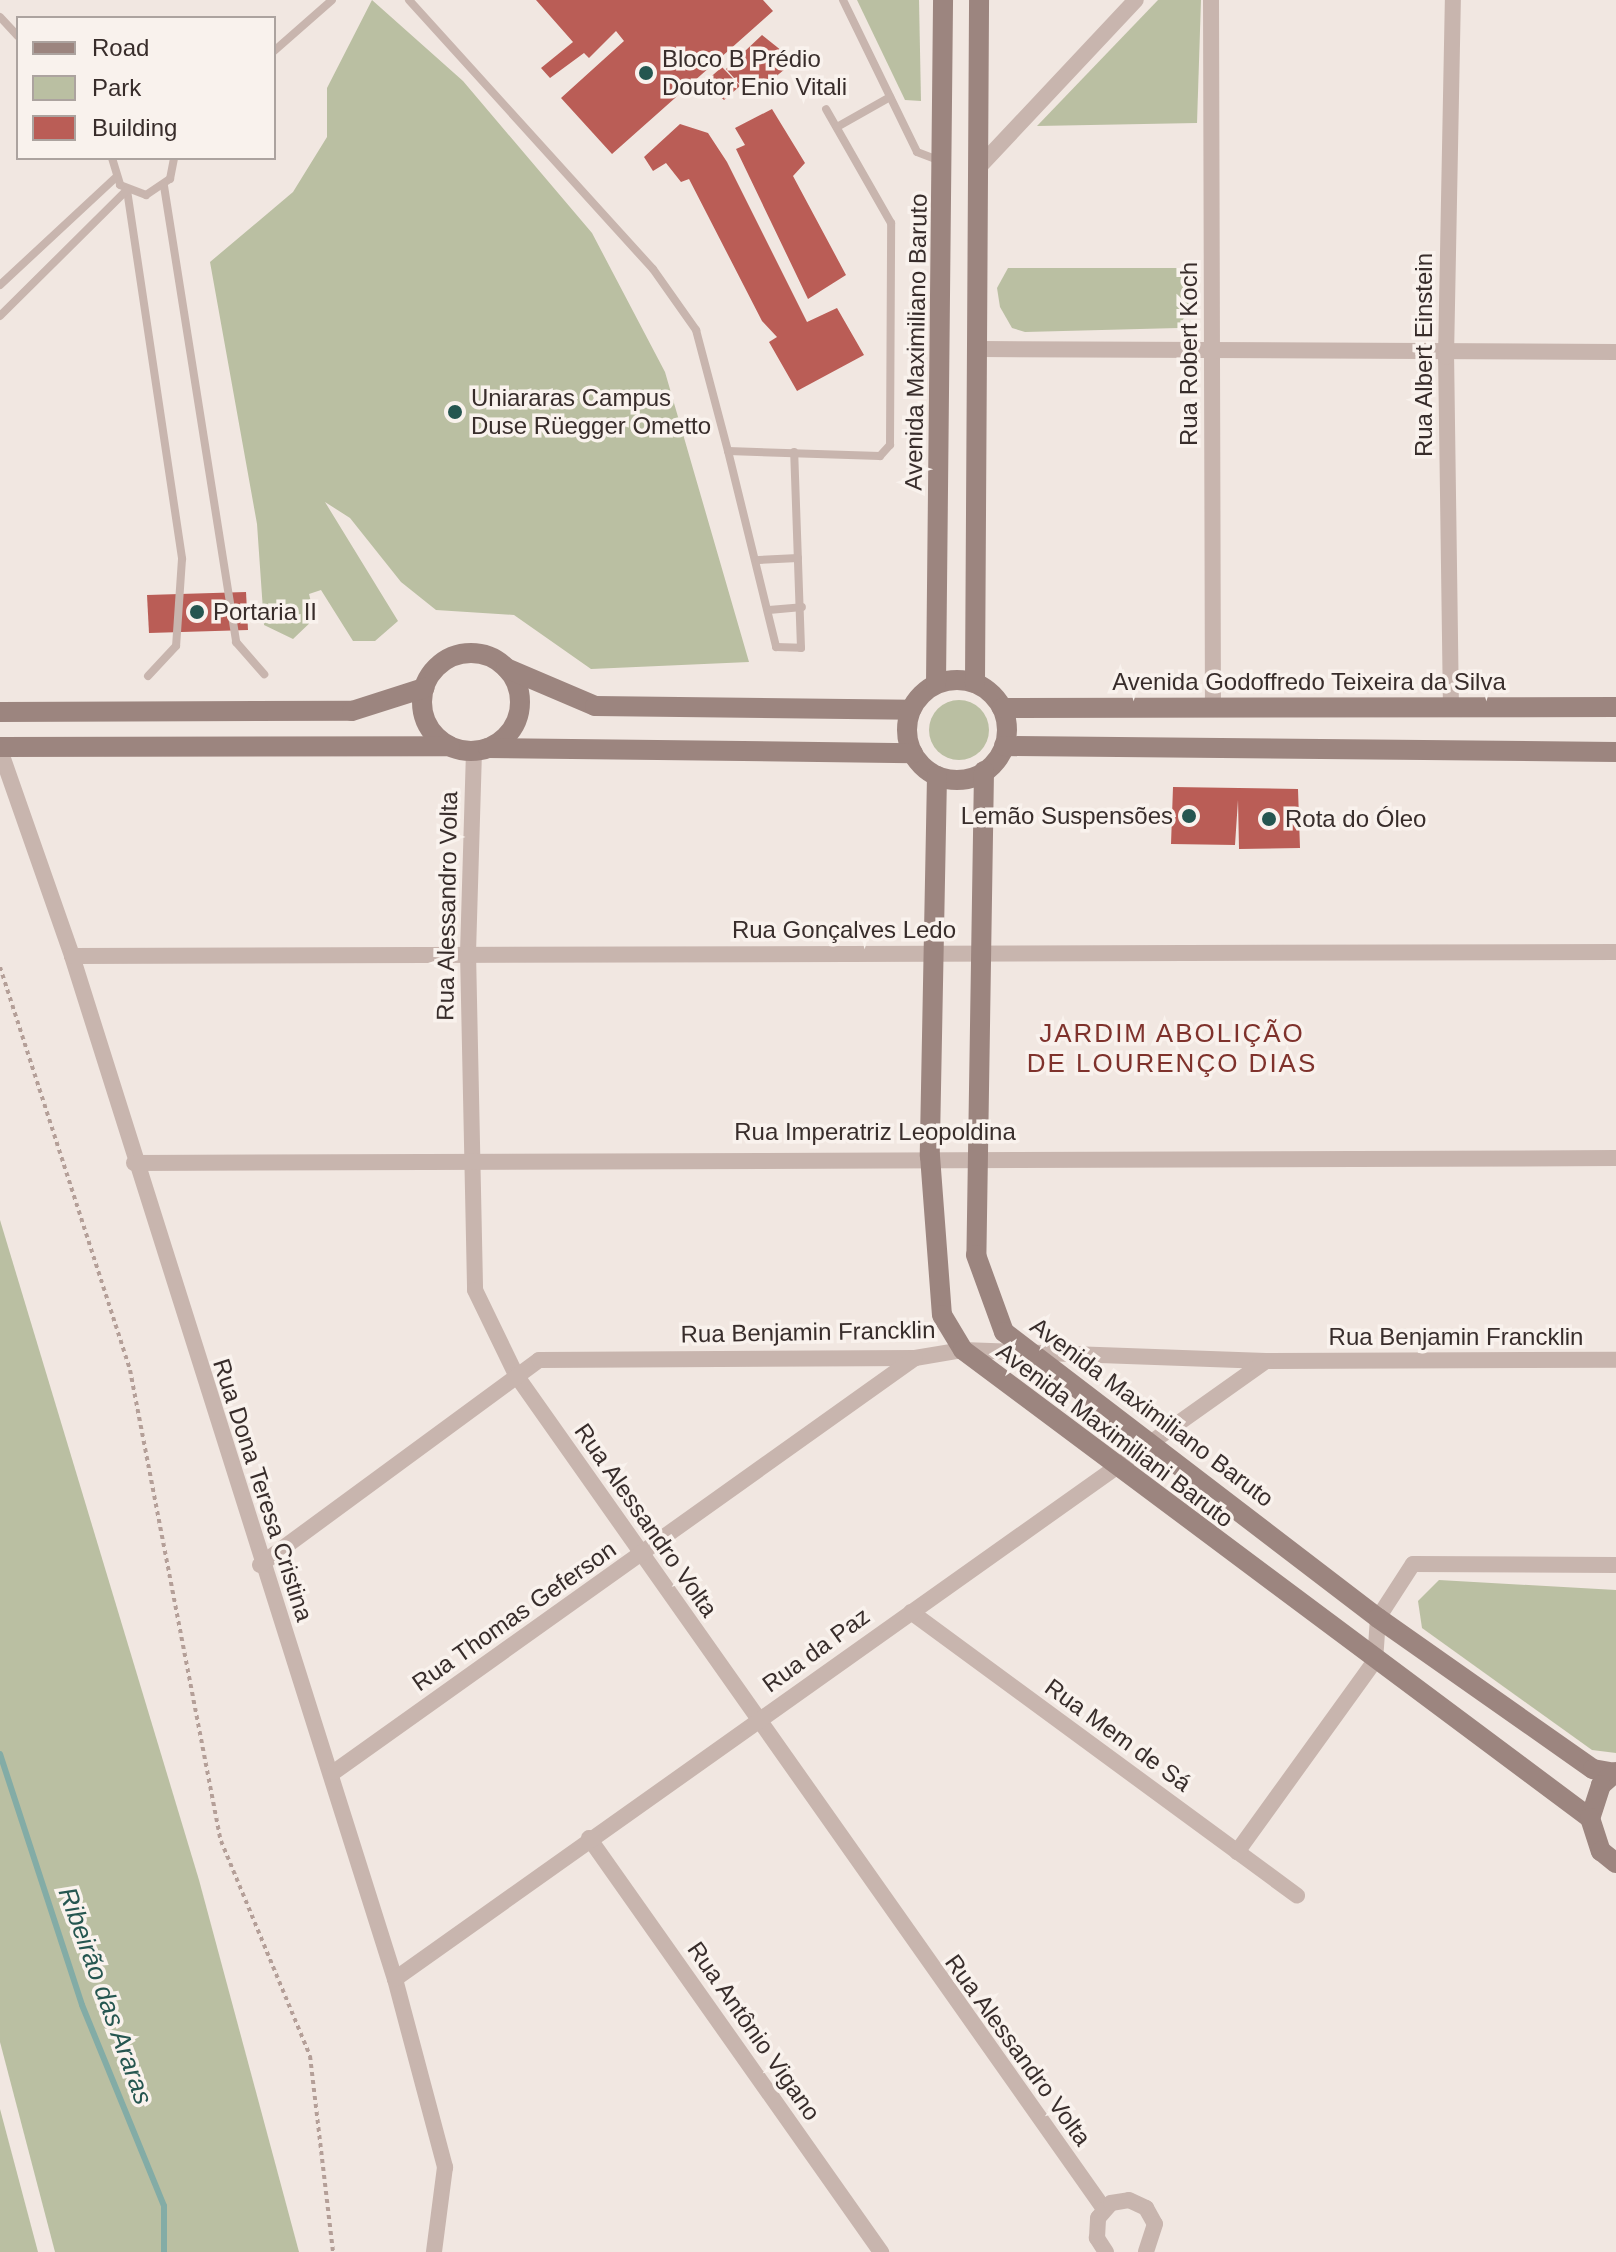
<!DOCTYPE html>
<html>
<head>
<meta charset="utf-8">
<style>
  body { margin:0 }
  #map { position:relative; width:1616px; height:2252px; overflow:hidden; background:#f1e7e1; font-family:Arial,sans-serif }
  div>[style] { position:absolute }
  .green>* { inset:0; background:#babfa2 }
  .round { border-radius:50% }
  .stream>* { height:6px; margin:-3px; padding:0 3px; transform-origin:3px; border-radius:3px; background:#83aca6 }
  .building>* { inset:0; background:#ba5d56 }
  .path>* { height:4px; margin-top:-2px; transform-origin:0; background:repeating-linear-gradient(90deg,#b49f98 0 4px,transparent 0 8px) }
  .lane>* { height:8px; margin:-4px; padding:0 4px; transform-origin:4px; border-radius:4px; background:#c8b5ae }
  .street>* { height:16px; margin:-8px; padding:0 8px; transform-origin:8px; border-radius:8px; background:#c8b5ae }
  .secondary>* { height:20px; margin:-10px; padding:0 10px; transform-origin:10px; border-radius:10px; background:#9c857f }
  .secondary>.ring { margin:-10px; padding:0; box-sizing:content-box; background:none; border:20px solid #9c857f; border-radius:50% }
  .dots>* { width:22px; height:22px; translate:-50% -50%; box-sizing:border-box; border:4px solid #f9f2ed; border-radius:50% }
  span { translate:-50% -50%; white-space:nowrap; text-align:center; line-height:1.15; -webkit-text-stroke:7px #f9f2ed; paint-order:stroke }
  .poi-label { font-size:24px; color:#382d2b }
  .left { translate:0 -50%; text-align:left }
  .right { translate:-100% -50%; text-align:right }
  .street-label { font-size:24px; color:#382d2b }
  .neighbourhood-label { font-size:26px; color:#7f322c; letter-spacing:2px }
  .water-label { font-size:26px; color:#255650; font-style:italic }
  .legend { position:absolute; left:16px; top:16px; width:260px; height:144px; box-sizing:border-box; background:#f9f2ed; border:2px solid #aca39f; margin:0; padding:10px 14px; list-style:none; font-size:24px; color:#382d2b }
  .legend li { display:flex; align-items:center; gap:16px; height:40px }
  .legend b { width:40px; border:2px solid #aca39f }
</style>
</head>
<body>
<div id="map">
  <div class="green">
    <div style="clip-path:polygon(372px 0,463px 81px,592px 233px,665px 372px,749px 662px,591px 669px,514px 615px,436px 610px,401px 582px,350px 518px,325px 502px,398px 621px,375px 641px,353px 641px,321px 590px,309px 594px,315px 618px,293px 639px,264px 625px,257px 524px,210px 262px,293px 192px,327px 137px,327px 88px)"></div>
    <div style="clip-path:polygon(857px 0,919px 0,921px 101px,905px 100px)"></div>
    <div style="clip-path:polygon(1158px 0,1201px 0,1197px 123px,1037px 126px)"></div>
    <div style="clip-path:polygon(1008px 268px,1190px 268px,1198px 294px,1178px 328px,1025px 332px,1012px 328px,1000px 307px,997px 288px)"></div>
    <div class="round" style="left:929px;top:700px;width:60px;height:60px"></div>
    <div style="clip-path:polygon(0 1220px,199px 1880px,299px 2252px,55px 2252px,0 2042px)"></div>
    <div style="clip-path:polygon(1439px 1580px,1616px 1590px,1616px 1753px,1592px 1750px,1422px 1628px,1418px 1601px)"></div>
    <div style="clip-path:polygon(0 2109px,38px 2252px,0 2252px)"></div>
  </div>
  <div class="stream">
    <div style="left:0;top:1754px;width:264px;rotate:71.9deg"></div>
    <div style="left:82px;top:2005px;width:217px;rotate:67.8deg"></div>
    <div style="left:164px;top:2206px;width:46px;rotate:90deg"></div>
  </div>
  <div class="building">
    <div style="clip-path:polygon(536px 0,763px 0,773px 11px,612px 154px,561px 98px,624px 41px,616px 31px,589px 58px,584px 53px,550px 78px,541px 68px,573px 42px)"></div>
    <div style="clip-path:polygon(762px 35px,787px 55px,772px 53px,785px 69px,751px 97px,726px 69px)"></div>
    <div style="clip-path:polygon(722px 67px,740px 86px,724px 100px,705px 82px)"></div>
    <div style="clip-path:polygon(772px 109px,805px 163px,793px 176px,846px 275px,808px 299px,736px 149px,745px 145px,735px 128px)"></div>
    <div style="clip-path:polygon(680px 124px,708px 133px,727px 162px,807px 322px,837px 308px,864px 355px,797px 391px,769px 342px,777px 337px,762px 321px,689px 179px,681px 182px,666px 163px,653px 171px,644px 157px)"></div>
    <div style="clip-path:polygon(246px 592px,248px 630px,149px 633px,147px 595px)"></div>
    <div style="clip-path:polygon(1173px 787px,1298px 789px,1300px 848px,1239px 849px,1238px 800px,1235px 845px,1171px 844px)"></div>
  </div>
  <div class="path">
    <div style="left:0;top:967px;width:423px;rotate:72.1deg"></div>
    <div style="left:130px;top:1370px;width:480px;rotate:79.1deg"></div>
    <div style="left:221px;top:1841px;width:233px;rotate:67.5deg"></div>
    <div style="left:310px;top:2056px;width:197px;rotate:83.3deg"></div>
  </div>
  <div class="lane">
    <div style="left:409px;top:0;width:363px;rotate:47.8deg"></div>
    <div style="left:653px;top:269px;width:75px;rotate:54.8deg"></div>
    <div style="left:696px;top:330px;width:125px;rotate:75.2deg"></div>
    <div style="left:728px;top:451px;width:152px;rotate:1.9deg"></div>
    <div style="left:880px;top:456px;width:15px;rotate:-48deg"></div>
    <div style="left:890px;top:445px;width:222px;rotate:-89.7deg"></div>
    <div style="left:891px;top:223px;width:131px;rotate:-119.7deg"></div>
    <div style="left:843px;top:0;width:169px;rotate:64deg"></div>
    <div style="left:917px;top:152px;width:26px;rotate:21deg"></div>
    <div style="left:0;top:17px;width:26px;rotate:47deg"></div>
    <div style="left:274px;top:51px;width:77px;rotate:-41.3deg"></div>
    <div style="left:837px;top:127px;width:61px;rotate:-29.5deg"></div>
    <div style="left:112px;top:158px;width:28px;rotate:73deg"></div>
    <div style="left:120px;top:185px;width:28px;rotate:21deg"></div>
    <div style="left:146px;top:195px;width:29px;rotate:-34deg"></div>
    <div style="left:170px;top:179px;width:21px;rotate:-79deg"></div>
    <div style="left:164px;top:186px;width:462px;rotate:81deg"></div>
    <div style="left:236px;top:642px;width:43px;rotate:48.8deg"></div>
    <div style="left:127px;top:190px;width:373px;rotate:81.5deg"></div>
    <div style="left:182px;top:559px;width:87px;rotate:93.9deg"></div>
    <div style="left:176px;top:646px;width:41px;rotate:133deg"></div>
    <div style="left:0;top:285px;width:157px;rotate:-42.9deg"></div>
    <div style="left:0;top:316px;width:179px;rotate:-44.8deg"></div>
    <div style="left:728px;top:451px;width:202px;rotate:76.2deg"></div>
    <div style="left:776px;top:647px;width:25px;rotate:2deg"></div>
    <div style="left:801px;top:648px;width:196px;rotate:-92deg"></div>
    <div style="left:759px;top:560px;width:39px;rotate:-3deg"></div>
    <div style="left:769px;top:610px;width:33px;rotate:-5deg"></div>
  </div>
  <div class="street">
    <div style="left:1211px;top:0;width:709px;rotate:89.84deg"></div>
    <div style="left:979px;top:167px;width:229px;rotate:-46.8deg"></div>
    <div style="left:981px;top:349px;width:635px;rotate:0.27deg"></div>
    <div style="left:1451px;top:709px;width:352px;rotate:-90.8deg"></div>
    <div style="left:1446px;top:357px;width:357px;rotate:-88.9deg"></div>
    <div style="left:0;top:750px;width:218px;rotate:70.7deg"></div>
    <div style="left:72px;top:956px;width:1073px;rotate:72.48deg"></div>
    <div style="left:395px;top:1979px;width:195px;rotate:75.1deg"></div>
    <div style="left:445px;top:2167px;width:86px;rotate:97.4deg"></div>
    <div style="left:474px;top:751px;width:201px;rotate:91.7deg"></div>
    <div style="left:468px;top:952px;width:338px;rotate:88.8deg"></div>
    <div style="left:475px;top:1290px;width:94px;rotate:64.2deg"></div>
    <div style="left:516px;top:1375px;width:1020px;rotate:54.81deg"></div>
    <div style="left:72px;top:956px;width:1544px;rotate:-0.15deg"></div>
    <div style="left:134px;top:1163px;width:1482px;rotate:-0.19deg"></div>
    <div style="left:260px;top:1565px;width:346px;rotate:-36.3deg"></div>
    <div style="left:539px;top:1360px;width:376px;rotate:-0.3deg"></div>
    <div style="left:915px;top:1358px;width:49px;rotate:-9.5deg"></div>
    <div style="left:963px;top:1350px;width:303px;rotate:2.1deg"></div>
    <div style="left:1266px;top:1361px;width:350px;rotate:-0.2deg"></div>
    <div style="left:911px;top:1612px;width:479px;rotate:36.3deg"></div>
    <div style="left:334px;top:1772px;width:713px;rotate:-35.47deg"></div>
    <div style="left:589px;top:1838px;width:507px;rotate:54.8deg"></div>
    <div style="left:1237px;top:1852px;width:236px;rotate:-54.2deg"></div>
    <div style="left:1375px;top:1661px;width:43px;rotate:-86deg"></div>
    <div style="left:1378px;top:1618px;width:64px;rotate:-57.1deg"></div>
    <div style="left:1413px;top:1564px;width:203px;rotate:0.3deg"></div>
    <div style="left:395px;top:1979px;width:1068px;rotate:-35.36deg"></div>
    <div style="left:1106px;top:2252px;width:17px;rotate:-123deg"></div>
    <div style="left:1097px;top:2238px;width:20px;rotate:-87deg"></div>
    <div style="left:1098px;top:2218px;width:20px;rotate:-49deg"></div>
    <div style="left:1111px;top:2203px;width:18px;rotate:-9deg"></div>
    <div style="left:1129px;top:2200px;width:19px;rotate:25deg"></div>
    <div style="left:1146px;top:2208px;width:18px;rotate:61deg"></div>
    <div style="left:1155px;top:2224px;width:29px;rotate:108deg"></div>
  </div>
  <div class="secondary">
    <div class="ring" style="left:422px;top:653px;width:78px;height:78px"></div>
    <div style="left:506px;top:668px;width:97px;rotate:23.1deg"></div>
    <div style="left:595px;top:706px;width:316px;rotate:0.7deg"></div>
    <div class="ring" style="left:907px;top:680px;width:80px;height:80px"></div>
    <div style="left:975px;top:683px;width:683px;rotate:-89.66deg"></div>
    <div style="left:936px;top:684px;width:684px;rotate:-89.41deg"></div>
    <div style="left:1002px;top:708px;width:614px;rotate:-0.09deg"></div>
    <div style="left:0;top:712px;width:352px;rotate:-0.2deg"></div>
    <div style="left:352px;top:711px;width:76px;rotate:-17.7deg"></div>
    <div style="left:1004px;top:746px;width:612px;rotate:0.56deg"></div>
    <div style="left:0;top:747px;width:450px;rotate:-0.1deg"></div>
    <div style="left:488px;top:748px;width:425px;rotate:0.7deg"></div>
    <div style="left:984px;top:771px;width:484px;rotate:90.9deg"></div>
    <div style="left:976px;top:1255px;width:82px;rotate:70deg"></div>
    <div style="left:1004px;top:1332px;width:471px;rotate:37.4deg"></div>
    <div style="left:1378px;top:1618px;width:263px;rotate:35.1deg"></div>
    <div style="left:1593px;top:1769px;width:22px;rotate:10deg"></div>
    <div style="left:937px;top:776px;width:380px;rotate:91.1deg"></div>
    <div style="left:930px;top:1156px;width:159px;rotate:85.7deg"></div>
    <div style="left:942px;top:1315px;width:41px;rotate:59deg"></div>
    <div style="left:963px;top:1350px;width:782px;rotate:36.74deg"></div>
    <div style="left:1616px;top:1772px;width:20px;rotate:139deg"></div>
    <div style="left:1601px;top:1785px;width:35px;rotate:108deg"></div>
    <div style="left:1590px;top:1818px;width:35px;rotate:72deg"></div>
    <div style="left:1601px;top:1851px;width:19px;rotate:39deg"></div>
  </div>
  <div class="dots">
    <div style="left:646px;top:73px;background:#255650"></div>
    <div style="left:455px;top:412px;background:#255650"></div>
    <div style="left:197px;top:612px;background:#255650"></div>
    <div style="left:1189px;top:816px;background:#255650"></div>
    <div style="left:1269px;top:819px;background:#255650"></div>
  </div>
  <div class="poi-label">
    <span class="left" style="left:662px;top:73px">Bloco B Prédio<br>Doutor Enio Vitali</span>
    <span class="left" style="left:471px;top:412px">Uniararas Campus<br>Duse Rüegger Ometto</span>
    <span class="left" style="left:213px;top:612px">Portaria II</span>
    <span class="right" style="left:1173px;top:816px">Lemão Suspensões</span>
    <span class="left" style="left:1285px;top:819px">Rota do Óleo</span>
  </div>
  <div class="street-label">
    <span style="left:916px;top:342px;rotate:-89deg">Avenida Maximiliano Baruto</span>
    <span style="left:1189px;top:354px;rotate:-90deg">Rua Robert Koch</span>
    <span style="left:1424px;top:355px;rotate:-90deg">Rua Albert Einstein</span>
    <span style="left:1309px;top:682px">Avenida Godoffredo Teixeira da Silva</span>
    <span style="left:447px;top:906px;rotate:-89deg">Rua Alessandro Volta</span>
    <span style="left:844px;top:930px">Rua Gonçalves Ledo</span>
    <span style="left:875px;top:1132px">Rua Imperatriz Leopoldina</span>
    <span style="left:808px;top:1332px;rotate:-1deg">Rua Benjamin Francklin</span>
    <span style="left:1456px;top:1337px">Rua Benjamin Francklin</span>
    <span style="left:1152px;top:1412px;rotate:37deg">Avenida Maximiliano Baruto</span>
    <span style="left:1115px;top:1435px;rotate:37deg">Avenida Maximiliani Baruto</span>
    <span style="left:263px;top:1490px;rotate:72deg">Rua Dona Teresa Cristina</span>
    <span style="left:646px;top:1520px;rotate:55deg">Rua Alessandro Volta</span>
    <span style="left:514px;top:1616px;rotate:-35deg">Rua Thomas Geferson</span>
    <span style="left:816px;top:1650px;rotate:-36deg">Rua da Paz</span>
    <span style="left:1118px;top:1735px;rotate:36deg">Rua Mem de Sá</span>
    <span style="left:754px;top:2031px;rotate:55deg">Rua Antônio Vigano</span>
    <span style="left:1018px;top:2050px;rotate:54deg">Rua Alessandro Volta</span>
  </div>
  <div class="neighbourhood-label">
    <span style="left:1172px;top:1049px">JARDIM ABOLIÇÃO<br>DE LOURENÇO DIAS</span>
  </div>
  <div class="water-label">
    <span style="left:105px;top:1996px;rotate:70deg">Ribeirão das Araras</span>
  </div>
  <ul class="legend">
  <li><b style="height:10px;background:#9c857f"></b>Road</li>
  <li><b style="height:22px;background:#babfa2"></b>Park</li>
  <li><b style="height:22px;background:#ba5d56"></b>Building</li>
  </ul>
</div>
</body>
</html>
